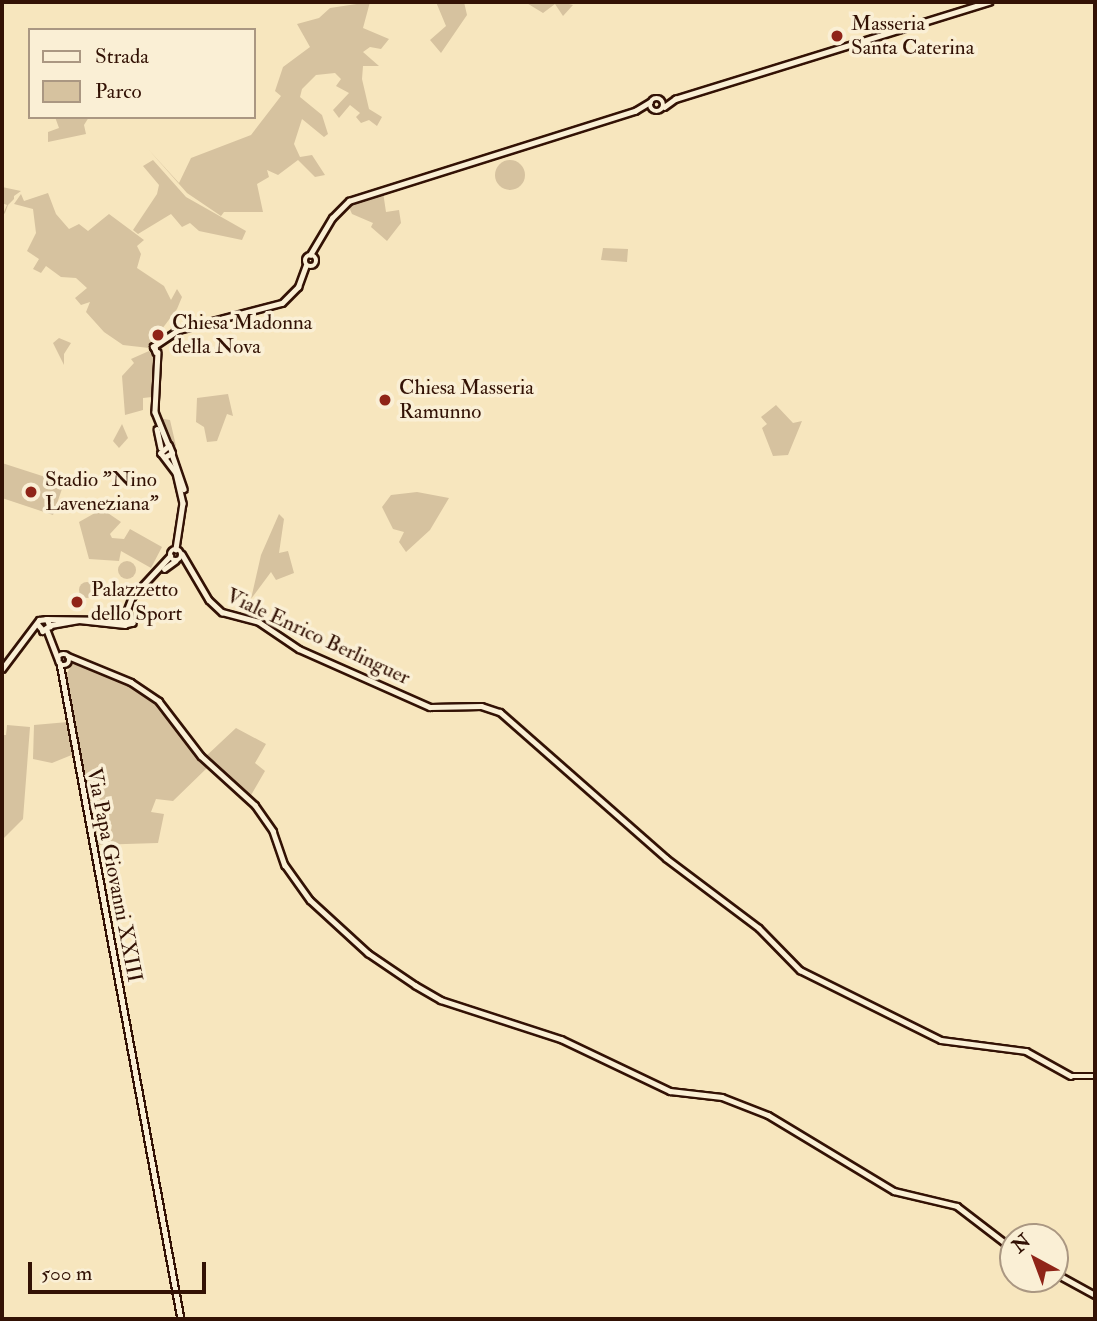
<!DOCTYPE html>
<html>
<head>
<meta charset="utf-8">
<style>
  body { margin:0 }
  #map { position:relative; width:1097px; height:1321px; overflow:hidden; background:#f7e6be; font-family:"IM FELL Double Pica",serif }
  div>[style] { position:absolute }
  .green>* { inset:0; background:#d6c29f }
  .round { border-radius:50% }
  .roads { filter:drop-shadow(2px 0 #331205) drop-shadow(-2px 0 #331205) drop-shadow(0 2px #331205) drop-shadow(0 -2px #331205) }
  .secondary>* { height:4.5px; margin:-2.25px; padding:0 2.25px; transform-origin:2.25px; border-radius:2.25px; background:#faefd5 }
  .secondary>.ring { margin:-2.25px; padding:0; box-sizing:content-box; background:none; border:4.5px solid #faefd5; border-radius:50% }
  .dots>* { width:19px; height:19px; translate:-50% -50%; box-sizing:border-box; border:4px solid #faefd5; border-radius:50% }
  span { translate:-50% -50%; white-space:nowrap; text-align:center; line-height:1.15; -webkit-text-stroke:7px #faefd5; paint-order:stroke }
  .poi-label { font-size:21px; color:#331205 }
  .left { translate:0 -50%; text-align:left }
  .street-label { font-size:21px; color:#331205 }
  .frame { position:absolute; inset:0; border:4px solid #331205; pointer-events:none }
  .legend { position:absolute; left:28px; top:28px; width:228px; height:91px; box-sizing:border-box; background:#faefd5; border:2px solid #aa9782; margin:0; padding:9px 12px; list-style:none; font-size:21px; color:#331205 }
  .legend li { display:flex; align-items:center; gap:14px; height:35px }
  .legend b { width:35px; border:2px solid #aa9782 }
  .north { position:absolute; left:999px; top:1223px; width:70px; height:70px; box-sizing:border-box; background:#faefd5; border:2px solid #aa9782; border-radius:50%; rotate:319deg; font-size:19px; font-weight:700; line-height:28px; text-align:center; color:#331205 }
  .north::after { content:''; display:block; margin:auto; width:24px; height:32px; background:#8f2418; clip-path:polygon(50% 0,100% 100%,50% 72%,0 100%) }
  .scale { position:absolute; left:28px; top:1262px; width:178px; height:32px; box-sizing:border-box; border:4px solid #331205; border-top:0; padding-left:9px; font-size:21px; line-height:24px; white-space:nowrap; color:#331205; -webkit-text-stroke:5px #faefd5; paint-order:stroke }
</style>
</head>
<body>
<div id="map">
  <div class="green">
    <div style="clip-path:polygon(370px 2px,363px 28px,389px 39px,381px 49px,370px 47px,363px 52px,379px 66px,363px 66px,362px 79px,369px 109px,382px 117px,377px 126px,369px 120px,361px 123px,356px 117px,360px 113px,350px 105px,339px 118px,333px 110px,349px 93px,336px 86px,341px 79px,335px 73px,316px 75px,302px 89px,300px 97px,322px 115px,328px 134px,324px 137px,302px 119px,294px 144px,300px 157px,312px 155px,325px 175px,315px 177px,298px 160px,278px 175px,267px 170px,269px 177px,257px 184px,263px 212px,224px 212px,221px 216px,187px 193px,148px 149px,179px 183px,191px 158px,251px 135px,281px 96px,275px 91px,283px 67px,310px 47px,297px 24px,319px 18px,330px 8px)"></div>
    <div style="clip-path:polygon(436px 2px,464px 2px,467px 15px,441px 53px,430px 40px,446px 26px)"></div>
    <div style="clip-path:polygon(525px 2px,561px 2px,573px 5px,563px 16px,555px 4px,543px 13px)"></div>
    <div style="clip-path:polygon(55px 117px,89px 117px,84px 125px,86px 134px,48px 142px,48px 132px,59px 128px)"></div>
    <div class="round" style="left:495px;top:160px;width:30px;height:30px"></div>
    <div style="clip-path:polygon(153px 160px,186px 197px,246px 231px,242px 240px,199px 231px,190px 223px,182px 227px,171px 214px,138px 234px,133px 230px,157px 194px,159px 185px,143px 166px)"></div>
    <div style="clip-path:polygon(2px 187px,21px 191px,14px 196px,14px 199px,8px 205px,5px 213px,2px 216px,7px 205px,2px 203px)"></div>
    <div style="clip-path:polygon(383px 192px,386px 212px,399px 210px,401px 223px,387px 241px,371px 227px,373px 223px,352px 214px,348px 205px)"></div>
    <div style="clip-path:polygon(48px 193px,56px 214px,69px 229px,79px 224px,88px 231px,109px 214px,144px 240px,137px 246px,141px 254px,137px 268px,164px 286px,171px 300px,177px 289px,182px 297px,177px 309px,162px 329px,166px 333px,149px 348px,123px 345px,104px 332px,86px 312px,90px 302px,81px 305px,75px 298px,87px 288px,76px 278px,61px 277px,46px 266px,41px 273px,33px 269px,39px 259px,27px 251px,36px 233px,33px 209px,14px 204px,21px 194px,24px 201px)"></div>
    <div style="clip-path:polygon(603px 248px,628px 249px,627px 262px,601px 260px)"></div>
    <div style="clip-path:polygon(59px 338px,71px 343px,64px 354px,64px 365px,53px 343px)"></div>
    <div style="clip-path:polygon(149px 351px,154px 358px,152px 397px,143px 398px,143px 410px,125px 415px,122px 376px,134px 363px,131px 359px)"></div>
    <div style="clip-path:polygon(228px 394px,233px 416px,227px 414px,217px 441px,207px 442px,204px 427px,196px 422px,197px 398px)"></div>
    <div style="clip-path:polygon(776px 405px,793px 423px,802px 421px,788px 455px,773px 456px,762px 428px,767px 424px,761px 417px)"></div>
    <div style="clip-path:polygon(158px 418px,170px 420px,176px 446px,168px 442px)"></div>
    <div style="clip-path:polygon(122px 424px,128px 438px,119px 448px,113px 441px)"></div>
    <div style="clip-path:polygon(2px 463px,64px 483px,53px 515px,2px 498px)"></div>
    <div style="clip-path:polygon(417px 492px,449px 498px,430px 530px,406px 552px,399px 542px,404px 532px,393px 529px,382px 507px,391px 495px)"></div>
    <div style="clip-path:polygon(102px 509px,121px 522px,110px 534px,112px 538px,124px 539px,130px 529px,162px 547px,151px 568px,121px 551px,119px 561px,89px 559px,79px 522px)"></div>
    <div style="clip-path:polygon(279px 514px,284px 519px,279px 553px,288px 551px,294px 573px,276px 580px,271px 572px,251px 599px,261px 555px)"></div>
    <div class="round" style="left:118px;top:561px;width:18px;height:18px"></div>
    <div class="round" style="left:79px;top:582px;width:16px;height:16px"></div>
    <div style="clip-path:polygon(73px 663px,132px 685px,157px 702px,209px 766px,173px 801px,156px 799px,151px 812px,164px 814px,158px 843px,94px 845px,64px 678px)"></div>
    <div style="clip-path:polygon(68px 722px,74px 754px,52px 763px,33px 759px,34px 725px)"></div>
    <div style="clip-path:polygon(7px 725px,30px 727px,23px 819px,2px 840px,2px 735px,6px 735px)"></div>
    <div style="clip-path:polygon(236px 728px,266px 744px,255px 763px,265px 771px,250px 797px,204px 758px)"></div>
  </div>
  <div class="roads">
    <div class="secondary">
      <div class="ring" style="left:650px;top:98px;width:9.5px;height:9.5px"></div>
      <div style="left:664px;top:107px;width:14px;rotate:-36deg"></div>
      <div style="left:675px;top:99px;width:329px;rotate:-17.2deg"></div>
      <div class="ring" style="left:305px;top:255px;width:7.5px;height:7.5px"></div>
      <div style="left:310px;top:255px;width:43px;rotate:-59.3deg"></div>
      <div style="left:332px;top:218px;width:24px;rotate:-45deg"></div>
      <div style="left:349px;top:201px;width:300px;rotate:-17.5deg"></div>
      <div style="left:635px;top:111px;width:17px;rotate:-31deg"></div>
      <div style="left:155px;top:346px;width:6px;rotate:81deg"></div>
      <div style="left:156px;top:352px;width:6px;rotate:-121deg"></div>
      <div style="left:153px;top:347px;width:30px;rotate:-34deg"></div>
      <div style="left:178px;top:330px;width:107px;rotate:-14.6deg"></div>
      <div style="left:282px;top:303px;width:23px;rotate:-45deg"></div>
      <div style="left:298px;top:287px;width:23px;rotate:-70deg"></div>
      <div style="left:158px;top:352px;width:60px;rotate:92.9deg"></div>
      <div style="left:155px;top:412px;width:35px;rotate:68deg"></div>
      <div style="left:157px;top:429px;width:19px;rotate:78deg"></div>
      <div style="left:172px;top:454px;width:37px;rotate:71deg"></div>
      <div style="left:165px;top:457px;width:8px;rotate:-30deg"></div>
      <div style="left:172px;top:453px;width:8px;rotate:-113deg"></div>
      <div style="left:169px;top:446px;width:11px;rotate:139deg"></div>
      <div style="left:161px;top:453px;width:25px;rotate:53deg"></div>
      <div style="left:176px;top:473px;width:31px;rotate:77deg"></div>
      <div style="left:183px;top:503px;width:47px;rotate:98.7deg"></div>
      <div class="ring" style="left:170px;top:549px;width:7.5px;height:7.5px"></div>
      <div style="left:182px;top:554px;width:53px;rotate:59.6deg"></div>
      <div style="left:209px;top:600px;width:18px;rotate:43deg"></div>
      <div style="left:222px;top:612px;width:38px;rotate:15deg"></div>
      <div style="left:259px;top:622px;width:48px;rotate:34deg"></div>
      <div style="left:299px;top:649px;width:143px;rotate:23.9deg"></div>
      <div style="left:430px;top:707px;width:51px;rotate:-1.1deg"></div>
      <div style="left:481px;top:706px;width:20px;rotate:18deg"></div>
      <div style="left:500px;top:712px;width:221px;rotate:41.3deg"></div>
      <div style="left:666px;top:858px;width:116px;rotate:37deg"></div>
      <div style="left:759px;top:928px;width:59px;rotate:45.7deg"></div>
      <div style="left:800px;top:970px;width:157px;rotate:26.4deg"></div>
      <div style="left:941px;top:1040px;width:86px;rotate:7.4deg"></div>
      <div style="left:1026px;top:1051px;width:51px;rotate:29.1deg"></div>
      <div style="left:1071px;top:1076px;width:24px"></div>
      <div style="left:164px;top:569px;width:14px;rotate:-36deg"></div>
      <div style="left:125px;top:615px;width:19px;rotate:-69deg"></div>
      <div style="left:132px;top:597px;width:56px;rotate:-47.2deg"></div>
      <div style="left:46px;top:619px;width:65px;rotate:0.9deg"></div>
      <div style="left:111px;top:620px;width:18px;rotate:-16deg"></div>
      <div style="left:128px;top:615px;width:9px;rotate:58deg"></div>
      <div style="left:133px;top:623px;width:8px;rotate:166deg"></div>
      <div style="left:125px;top:625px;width:8px;rotate:-97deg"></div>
      <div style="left:51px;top:625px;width:28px;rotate:-10deg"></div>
      <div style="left:79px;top:620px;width:46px;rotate:6.2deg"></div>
      <div style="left:47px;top:630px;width:31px;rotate:69deg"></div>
      <div class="ring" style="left:58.5px;top:654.5px;width:6.5px;height:6.5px"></div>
      <div style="left:68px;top:656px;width:68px;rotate:22.4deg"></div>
      <div style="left:131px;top:682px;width:34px;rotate:34deg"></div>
      <div style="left:159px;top:701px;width:69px;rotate:52.6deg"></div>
      <div style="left:201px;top:756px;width:73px;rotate:42.2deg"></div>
      <div style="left:255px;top:805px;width:32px;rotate:55deg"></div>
      <div style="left:273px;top:831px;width:36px;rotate:71deg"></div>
      <div style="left:285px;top:865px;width:43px;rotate:54.5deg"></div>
      <div style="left:310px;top:900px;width:79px;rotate:42.4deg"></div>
      <div style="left:368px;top:953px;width:57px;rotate:34.2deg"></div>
      <div style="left:415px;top:985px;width:30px;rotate:30deg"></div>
      <div style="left:441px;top:1000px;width:126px;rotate:18deg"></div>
      <div style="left:561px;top:1039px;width:121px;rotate:25.5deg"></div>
      <div style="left:670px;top:1091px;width:52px;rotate:6.6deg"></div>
      <div style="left:722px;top:1097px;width:49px;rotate:21.4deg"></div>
      <div style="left:768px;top:1115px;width:147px;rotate:31.1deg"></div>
      <div style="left:894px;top:1191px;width:65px;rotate:13.4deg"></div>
      <div style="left:957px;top:1206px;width:71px;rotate:37.5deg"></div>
      <div style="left:60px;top:663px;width:667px;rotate:79.55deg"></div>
      <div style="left:2px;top:669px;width:61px;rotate:-52.9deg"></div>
      <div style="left:39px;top:620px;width:8px;rotate:-7deg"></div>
      <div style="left:47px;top:619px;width:8px;rotate:67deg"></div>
      <div style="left:50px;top:626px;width:9px;rotate:144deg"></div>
      <div style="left:43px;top:631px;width:9px;rotate:-131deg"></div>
      <div style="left:1055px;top:1273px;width:46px;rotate:28.8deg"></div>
    </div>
  </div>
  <div class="dots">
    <div style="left:837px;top:36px;background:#8f2418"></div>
    <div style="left:158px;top:335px;background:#8f2418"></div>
    <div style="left:385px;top:400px;background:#8f2418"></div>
    <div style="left:31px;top:492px;background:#8f2418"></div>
    <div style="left:77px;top:602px;background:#8f2418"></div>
  </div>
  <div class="poi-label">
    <span class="left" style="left:851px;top:36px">Masseria<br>Santa Caterina</span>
    <span class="left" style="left:172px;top:335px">Chiesa Madonna<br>della Nova</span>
    <span class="left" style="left:399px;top:400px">Chiesa Masseria<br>Ramunno</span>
    <span class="left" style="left:45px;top:492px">Stadio "Nino<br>Laveneziana"</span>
    <span class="left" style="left:91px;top:602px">Palazzetto<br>dello Sport</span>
  </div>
  <div class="street-label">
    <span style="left:318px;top:637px;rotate:25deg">Viale Enrico Berlinguer</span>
    <span style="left:114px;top:875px;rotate:79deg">Via Papa Giovanni XXIII</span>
  </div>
  <div class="frame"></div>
  <ul class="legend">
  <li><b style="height:9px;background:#faefd5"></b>Strada</li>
  <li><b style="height:19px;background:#d6c29f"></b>Parco</li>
  </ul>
  <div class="north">N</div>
  <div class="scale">500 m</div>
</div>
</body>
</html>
